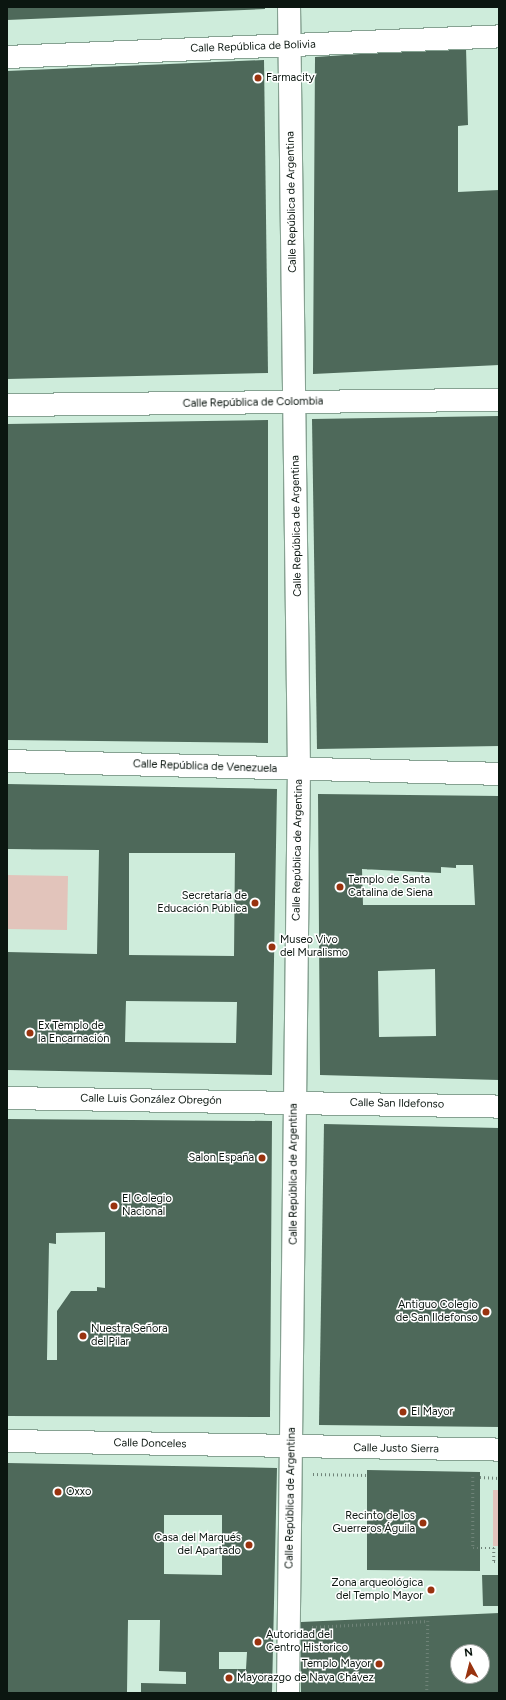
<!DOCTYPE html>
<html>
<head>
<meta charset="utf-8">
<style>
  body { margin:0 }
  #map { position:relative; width:506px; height:1700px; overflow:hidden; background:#ceecdb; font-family:Figtree,sans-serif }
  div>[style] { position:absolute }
  .green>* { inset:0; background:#e2c4bb }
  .building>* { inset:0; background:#4e695a }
  .path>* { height:2.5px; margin-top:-1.25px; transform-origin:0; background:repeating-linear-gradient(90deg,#6f8378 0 1px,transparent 0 4px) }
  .roads { filter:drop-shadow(1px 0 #86a292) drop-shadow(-1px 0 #86a292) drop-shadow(0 1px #86a292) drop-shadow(0 -1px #86a292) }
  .minor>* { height:22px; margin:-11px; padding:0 11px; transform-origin:11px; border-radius:11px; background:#fff }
  .dots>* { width:11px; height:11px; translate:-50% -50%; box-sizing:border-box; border:2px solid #fff; border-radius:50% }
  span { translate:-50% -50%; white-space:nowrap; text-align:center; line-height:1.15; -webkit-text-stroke:3px #fff; paint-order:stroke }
  .street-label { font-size:11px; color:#0b1610 }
  .poi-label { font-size:11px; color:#0b1610 }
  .left { translate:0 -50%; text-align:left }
  .right { translate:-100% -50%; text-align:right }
  .frame { position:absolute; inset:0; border:8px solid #0b1610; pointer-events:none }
  .north { position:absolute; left:450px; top:1644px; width:40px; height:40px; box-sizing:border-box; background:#fff; border:1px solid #9da29f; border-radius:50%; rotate:353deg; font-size:11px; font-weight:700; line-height:16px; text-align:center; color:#0b1610 }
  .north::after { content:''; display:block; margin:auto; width:14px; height:18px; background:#99330f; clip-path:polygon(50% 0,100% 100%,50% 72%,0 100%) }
</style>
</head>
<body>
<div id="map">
  <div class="green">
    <div style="clip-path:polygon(7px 875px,68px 876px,67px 930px,7px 929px)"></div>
    <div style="clip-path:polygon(493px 1490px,499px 1490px,499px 1546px,493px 1546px)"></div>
  </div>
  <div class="building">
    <div style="clip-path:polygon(7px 7px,265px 7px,265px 9px,7px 20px)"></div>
    <div style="clip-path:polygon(466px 47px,468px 125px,458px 126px,458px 192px,499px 190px,499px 365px,313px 374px,315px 57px)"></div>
    <div style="clip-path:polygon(264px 60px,268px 373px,7px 379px,7px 71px)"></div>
    <div style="clip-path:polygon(499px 416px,499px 746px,317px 749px,312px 419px)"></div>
    <div style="clip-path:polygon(268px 420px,268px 743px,7px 740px,7px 424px)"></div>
    <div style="clip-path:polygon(evenodd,7px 784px,277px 789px,272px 1075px,7px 1070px,7px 952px,97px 954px,99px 850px,7px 849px,7px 784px,129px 853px,235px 853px,234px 956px,129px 955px,129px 853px,7px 784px,126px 1001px,237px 1002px,236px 1043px,125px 1042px,126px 1001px)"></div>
    <div style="clip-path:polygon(evenodd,318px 794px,499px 796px,499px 1080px,320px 1075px,318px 794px,456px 865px,473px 865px,475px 905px,363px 905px,362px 869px,441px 873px,441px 867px,456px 868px,456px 865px,318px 794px,435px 969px,436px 1036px,379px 1037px,378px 971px,435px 969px)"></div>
    <div style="clip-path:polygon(evenodd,7px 1119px,272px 1121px,270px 1417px,7px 1416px,7px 1119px,105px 1232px,105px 1288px,97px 1287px,97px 1291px,71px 1291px,57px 1311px,57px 1360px,47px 1360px,49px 1243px,56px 1244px,56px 1233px,105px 1232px)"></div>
    <div style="clip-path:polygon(324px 1124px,499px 1128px,499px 1427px,319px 1425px)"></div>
    <div style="clip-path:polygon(evenodd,7px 1463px,277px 1468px,272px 1693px,141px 1693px,141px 1683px,186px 1684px,186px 1672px,159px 1671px,160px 1620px,128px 1620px,127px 1693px,7px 1693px,7px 1463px,164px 1515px,222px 1515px,222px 1575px,164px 1574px,164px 1515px,7px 1463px,219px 1652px,247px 1652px,246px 1669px,219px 1669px,219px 1652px)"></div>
    <div style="clip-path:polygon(367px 1470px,480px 1472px,480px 1571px,367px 1570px)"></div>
    <div style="clip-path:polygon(482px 1575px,499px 1575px,499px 1606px,483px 1606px)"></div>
    <div style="clip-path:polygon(evenodd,499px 1613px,499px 1693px,301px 1693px,301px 1622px,499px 1613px,458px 1652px,482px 1652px,482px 1676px,458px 1676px,458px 1652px)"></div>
  </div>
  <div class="path">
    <div style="left:313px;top:1474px;width:54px;rotate:1.1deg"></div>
    <div style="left:473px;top:1477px;width:71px;rotate:90deg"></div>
    <div style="left:473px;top:1548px;width:21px"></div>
    <div style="left:494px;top:1548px;width:14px;rotate:90deg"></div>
    <div style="left:494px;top:1562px;width:5px"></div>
    <div style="left:480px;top:1477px;width:19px;rotate:3deg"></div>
    <div style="left:312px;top:1627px;width:116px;rotate:-3deg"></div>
    <div style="left:428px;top:1621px;width:72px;rotate:90.8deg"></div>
  </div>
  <div class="roads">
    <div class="minor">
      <div style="left:7px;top:57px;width:492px;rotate:-2.4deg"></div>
      <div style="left:7px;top:405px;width:492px;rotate:-0.6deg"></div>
      <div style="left:7px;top:761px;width:492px;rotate:1.5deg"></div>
      <div style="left:7px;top:1098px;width:492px;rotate:1deg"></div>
      <div style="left:7px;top:1441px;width:492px;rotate:1deg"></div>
      <div style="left:288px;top:1693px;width:923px;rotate:-89.32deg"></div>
      <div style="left:299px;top:770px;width:763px;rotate:-90.75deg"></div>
    </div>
  </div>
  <div class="dots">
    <div style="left:258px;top:78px;background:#99330f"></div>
    <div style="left:340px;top:887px;background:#99330f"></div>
    <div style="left:255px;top:903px;background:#99330f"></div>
    <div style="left:272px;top:947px;background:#99330f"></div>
    <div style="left:30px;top:1033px;background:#99330f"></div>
    <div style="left:262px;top:1158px;background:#99330f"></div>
    <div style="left:114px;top:1206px;background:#99330f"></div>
    <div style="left:486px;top:1312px;background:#99330f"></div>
    <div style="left:83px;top:1336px;background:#99330f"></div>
    <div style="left:403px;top:1412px;background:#99330f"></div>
    <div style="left:58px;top:1492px;background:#99330f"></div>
    <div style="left:423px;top:1523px;background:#99330f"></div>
    <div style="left:249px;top:1545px;background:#99330f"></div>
    <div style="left:431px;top:1590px;background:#99330f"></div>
    <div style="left:258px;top:1642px;background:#99330f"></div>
    <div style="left:379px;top:1664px;background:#99330f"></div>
    <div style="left:229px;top:1678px;background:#99330f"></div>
  </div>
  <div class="street-label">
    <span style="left:253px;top:47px;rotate:-2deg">Calle República de Bolivia</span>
    <span style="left:292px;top:202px;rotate:-91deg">Calle República de Argentina</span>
    <span style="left:253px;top:403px;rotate:-1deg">Calle República de Colombia</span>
    <span style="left:297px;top:526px;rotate:-91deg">Calle República de Argentina</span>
    <span style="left:205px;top:767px;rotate:2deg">Calle República de Venezuela</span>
    <span style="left:298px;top:850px;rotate:-89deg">Calle República de Argentina</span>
    <span style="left:151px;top:1100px;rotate:1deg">Calle Luis González Obregón</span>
    <span style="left:397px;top:1104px;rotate:1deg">Calle San Ildefonso</span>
    <span style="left:294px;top:1174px;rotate:-90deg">Calle República de Argentina</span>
    <span style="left:150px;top:1444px;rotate:1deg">Calle Donceles</span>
    <span style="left:396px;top:1449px;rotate:1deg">Calle Justo Sierra</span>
    <span style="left:291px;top:1498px;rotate:-89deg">Calle República de Argentina</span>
  </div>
  <div class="poi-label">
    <span class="left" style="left:266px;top:78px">Farmacity</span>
    <span class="left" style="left:348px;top:887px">Templo de Santa<br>Catalina de Siena</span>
    <span class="right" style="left:247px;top:903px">Secretaría de<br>Educación Pública</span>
    <span class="left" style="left:280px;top:947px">Museo Vivo<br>del Muralismo</span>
    <span class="left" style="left:38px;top:1033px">Ex Templo de<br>la Encarnación</span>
    <span class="right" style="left:254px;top:1158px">Salon España</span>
    <span class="left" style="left:122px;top:1206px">El Colegio<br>Nacional</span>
    <span class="right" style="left:478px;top:1312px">Antiguo Colegio<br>de San Ildefonso</span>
    <span class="left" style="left:91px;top:1336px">Nuestra Señora<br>del Pilar</span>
    <span class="left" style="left:411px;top:1412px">El Mayor</span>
    <span class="left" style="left:66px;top:1492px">Oxxo</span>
    <span class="right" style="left:415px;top:1523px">Recinto de los<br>Guerreros Águila</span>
    <span class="right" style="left:241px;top:1545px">Casa del Marqués<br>del Apartado</span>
    <span class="right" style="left:423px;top:1590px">Zona arqueológica<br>del Templo Mayor</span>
    <span class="left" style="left:266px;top:1642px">Autoridad del<br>Centro Historico</span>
    <span class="right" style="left:371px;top:1664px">Templo Mayor</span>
    <span class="left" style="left:237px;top:1678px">Mayorazgo de Nava Chávez</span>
  </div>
  <div class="frame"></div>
  <div class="north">N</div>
</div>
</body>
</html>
